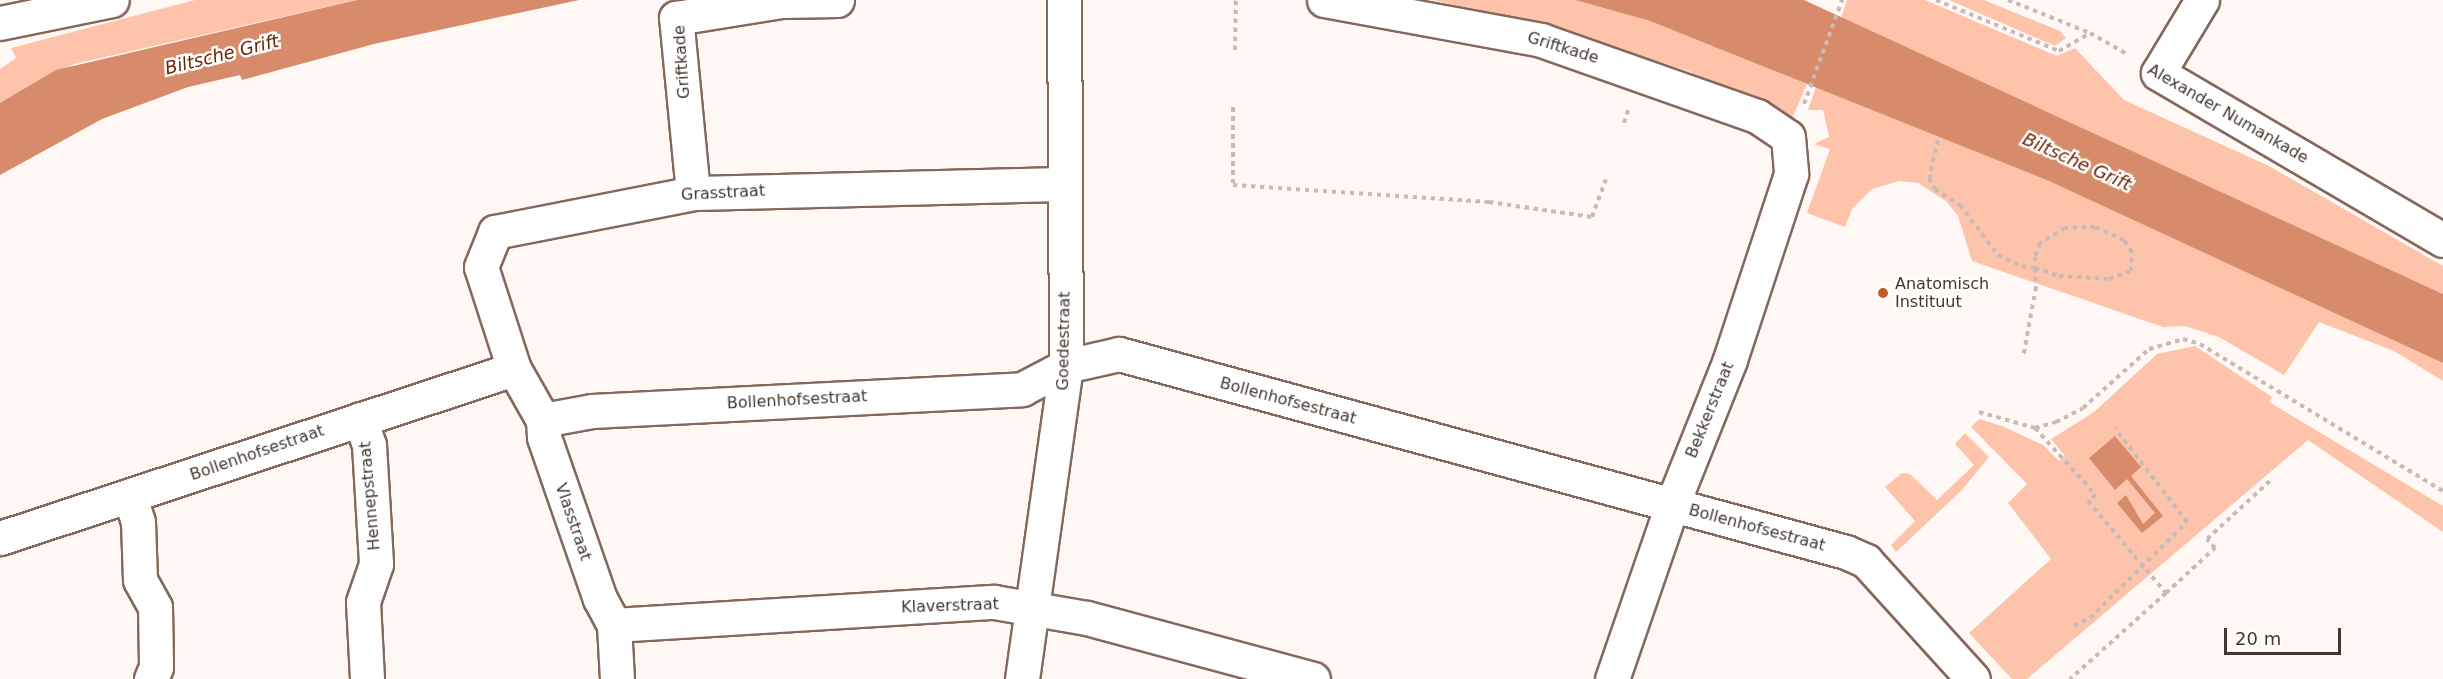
<!DOCTYPE html>
<html>
<head>
<meta charset="utf-8">
<style>
  body { margin:0 }
  #map { position:relative; width:2443px; height:679px; overflow:hidden; background:#fff8f5; font-family:"DejaVu Sans",sans-serif }
  div>[style] { position:absolute }
  .green>* { inset:0; background:#fec4ab }
  .water>* { inset:0; background:#d78b6a }
  .path>* { height:4px; margin-top:-2px; transform-origin:0; background:repeating-linear-gradient(90deg,#c5bcb8 0 4.5px,transparent 0 9px) }
  .roads { filter:drop-shadow(2px 0 #85685c) drop-shadow(-2px 0 #85685c) drop-shadow(0 2px #85685c) drop-shadow(0 -2px #85685c) }
  .minor>* { height:33px; margin:-16.5px; padding:0 16.5px; transform-origin:16.5px; border-radius:16.5px; background:#fff }
  .dots>* { width:16px; height:16px; translate:-50% -50%; box-sizing:border-box; border:3px solid #fff; border-radius:50% }
  span { translate:-50% -50%; white-space:nowrap; text-align:center; line-height:1.15; -webkit-text-stroke:5px #fff; paint-order:stroke }
  .street-label { font-size:16px; color:#443731 }
  .poi-label { font-size:16px; color:#443731 }
  .left { translate:0 -50%; text-align:left }
  .water-label { font-size:18px; color:#6a2600; font-style:italic }
  .scale { position:absolute; left:2224px; top:628px; width:117px; height:27px; box-sizing:border-box; border:3px solid #443731; border-top:0; padding-left:8px; font-size:18px; line-height:21px; white-space:nowrap; color:#443731; -webkit-text-stroke:4px #fff; paint-order:stroke }
</style>
</head>
<body>
<div id="map">
  <div class="green">
    <div style="clip-path:polygon(195px 0,357px 0,74px 64px,0 103px,0 69px,16px 58px,11px 48px)"></div>
    <div style="clip-path:polygon(1433px 0,1575px 0,1650px 21px,1807px 84px,1790px 123px,1759px 102px,1688px 71px,1562px 31px)"></div>
    <div style="clip-path:polygon(1847px 0,1925px 0,2057px 56px,2075px 48px,2124px 100px,2269px 166px,2443px 266px,2443px 294px,1841px 18px)"></div>
    <div style="clip-path:polygon(1949px 0,1984px 0,2060px 31px,2066px 38px,2055px 46px)"></div>
    <div style="clip-path:polygon(1816px 87px,2049px 181px,2245px 268px,2443px 363px,2443px 381px,2394px 351px,2319px 322px,2284px 375px,2219px 337px,2185px 326px,2163px 327px,1972px 261px,1958px 216px,1947px 202px,1918px 183px,1899px 181px,1872px 189px,1852px 209px,1845px 227px,1807px 213px,1830px 149px,1814px 144px,1829px 137px,1823px 110px,1808px 110px)"></div>
    <div style="clip-path:polygon(2195px 346px,2272px 397px,2269px 402px,2443px 506px,2443px 532px,2308px 440px,2027px 679px,2012px 679px,1969px 633px,2051px 559px,2008px 503px,2027px 484px,1971px 427px,1979px 419px,2002px 426px,2043px 445px,2059px 461px,2065px 456px,2051px 439px,2094px 412px,2157px 354px)"></div>
    <div style="clip-path:polygon(1965px 433px,1989px 457px,1961px 491px,1896px 552px,1891px 545px,1915px 521px,1885px 487px,1902px 473px,1910px 474px,1937px 500px,1974px 465px,1955px 444px)"></div>
  </div>
  <div class="water">
    <div style="clip-path:polygon(357px 0,579px 0,374px 44px,242px 80px,240px 75px,188px 87px,102px 119px,0 175px,0 103px,56px 70px)"></div>
    <div style="clip-path:polygon(1575px 0,1804px 0,2443px 294px,2443px 363px,2049px 181px,1650px 21px)"></div>
    <div style="clip-path:polygon(2115px 436px,2141px 467px,2131px 476px,2163px 516px,2142px 533px,2117px 503px,2126px 495px,2143px 524px,2155px 513px,2127px 479px,2115px 490px,2089px 458px)"></div>
  </div>
  <div class="path">
    <div style="left:1936px;top:0;width:133px;rotate:22.5deg"></div>
    <div style="left:2059px;top:51px;width:36px;rotate:-30deg"></div>
    <div style="left:2008px;top:0;width:88px;rotate:21.9deg"></div>
    <div style="left:2090px;top:33px;width:43px;rotate:29.6deg"></div>
    <div style="left:1235px;top:50px;width:50px;rotate:-88.9deg"></div>
    <div style="left:1804px;top:104px;width:111px;rotate:-69.9deg"></div>
    <div style="left:1233px;top:107px;width:78px;rotate:90deg"></div>
    <div style="left:1233px;top:185px;width:257px;rotate:3.8deg"></div>
    <div style="left:1489px;top:202px;width:104px;rotate:8.3deg"></div>
    <div style="left:1592px;top:217px;width:40px;rotate:-69.8deg"></div>
    <div style="left:1624px;top:123px;width:16px;rotate:-72deg"></div>
    <div style="left:1938px;top:140px;width:39px;rotate:103deg"></div>
    <div style="left:1929px;top:178px;width:13px;rotate:61deg"></div>
    <div style="left:1935px;top:189px;width:30px;rotate:33deg"></div>
    <div style="left:1960px;top:205px;width:63px;rotate:52.8deg"></div>
    <div style="left:1998px;top:255px;width:26px;rotate:25deg"></div>
    <div style="left:2022px;top:266px;width:13px;rotate:9deg"></div>
    <div style="left:2035px;top:268px;width:25px;rotate:18deg"></div>
    <div style="left:2059px;top:276px;width:50px;rotate:3.4deg"></div>
    <div style="left:2109px;top:279px;width:23px;rotate:-20deg"></div>
    <div style="left:2131px;top:271px;width:19px;rotate:-87deg"></div>
    <div style="left:2132px;top:252px;width:14px;rotate:-124deg"></div>
    <div style="left:2124px;top:240px;width:32px;rotate:-156deg"></div>
    <div style="left:2095px;top:227px;width:30px;rotate:178deg"></div>
    <div style="left:2065px;top:228px;width:29px;rotate:149deg"></div>
    <div style="left:2040px;top:243px;width:15px;rotate:110deg"></div>
    <div style="left:2035px;top:257px;width:11px;rotate:90deg"></div>
    <div style="left:2035px;top:268px;width:19px;rotate:87deg"></div>
    <div style="left:2036px;top:287px;width:72px;rotate:100.4deg"></div>
    <div style="left:1979px;top:412px;width:58px;rotate:15.9deg"></div>
    <div style="left:2035px;top:428px;width:22px;rotate:-16deg"></div>
    <div style="left:2056px;top:422px;width:30px;rotate:-27deg"></div>
    <div style="left:2083px;top:408px;width:89px;rotate:-41.8deg"></div>
    <div style="left:2149px;top:349px;width:35px;rotate:-16deg"></div>
    <div style="left:2183px;top:339px;width:18px;rotate:16deg"></div>
    <div style="left:2200px;top:344px;width:284px;rotate:31.2deg"></div>
    <div style="left:2035px;top:428px;width:91px;rotate:47.7deg"></div>
    <div style="left:2096px;top:495px;width:10px;rotate:143deg"></div>
    <div style="left:2088px;top:501px;width:121px;rotate:49.7deg"></div>
    <div style="left:2166px;top:593px;width:129px;rotate:138.1deg"></div>
    <div style="left:2166px;top:593px;width:67px;rotate:-42.6deg"></div>
    <div style="left:2215px;top:548px;width:12px;rotate:-132deg"></div>
    <div style="left:2207px;top:539px;width:87px;rotate:-42.7deg"></div>
    <div style="left:2074px;top:626px;width:18px;rotate:-27deg"></div>
    <div style="left:2090px;top:618px;width:136px;rotate:-44.7deg"></div>
    <div style="left:2187px;top:522px;width:118px;rotate:-127.5deg"></div>
  </div>
  <div class="roads">
    <div class="minor">
      <div style="left:1324px;top:0;width:221px;rotate:10.4deg"></div>
      <div style="left:1541px;top:40px;width:229px;rotate:19.4deg"></div>
      <div style="left:1757px;top:116px;width:37px;rotate:34deg"></div>
      <div style="left:1788px;top:137px;width:37px;rotate:85deg"></div>
      <div style="left:1791px;top:174px;width:196px;rotate:108.2deg"></div>
      <div style="left:1730px;top:360px;width:156px;rotate:111.8deg"></div>
      <div style="left:1672px;top:505px;width:184px;rotate:109deg"></div>
      <div style="left:2202px;top:0;width:85px;rotate:121.1deg"></div>
      <div style="left:2158px;top:73px;width:330px;rotate:30.4deg"></div>
      <div style="left:0;top:23px;width:114px;rotate:-11.6deg"></div>
      <div style="left:693px;top:193px;width:176px;rotate:-95.5deg"></div>
      <div style="left:676px;top:18px;width:107px;rotate:-9.1deg"></div>
      <div style="left:782px;top:1px;width:55px;rotate:-1deg"></div>
      <div style="left:360px;top:419px;width:28px;rotate:71deg"></div>
      <div style="left:369px;top:445px;width:119px;rotate:86.6deg"></div>
      <div style="left:376px;top:564px;width:40px;rotate:108.9deg"></div>
      <div style="left:363px;top:602px;width:77px;rotate:87deg"></div>
      <div style="left:543px;top:420px;width:50px;rotate:-10.4deg"></div>
      <div style="left:592px;top:411px;width:431px;rotate:-2.9deg"></div>
      <div style="left:1022px;top:389px;width:50px;rotate:-27.6deg"></div>
      <div style="left:1066px;top:366px;width:54px;rotate:-12.8deg"></div>
      <div style="left:1119px;top:354px;width:753px;rotate:15.24deg"></div>
      <div style="left:1846px;top:552px;width:22px;rotate:24deg"></div>
      <div style="left:1866px;top:561px;width:159px;rotate:47.8deg"></div>
      <div style="left:130px;top:496px;width:27px;rotate:73deg"></div>
      <div style="left:138px;top:522px;width:58px;rotate:88deg"></div>
      <div style="left:140px;top:580px;width:31px;rotate:61deg"></div>
      <div style="left:155px;top:607px;width:60px;rotate:89deg"></div>
      <div style="left:156px;top:667px;width:13px;rotate:113deg"></div>
      <div style="left:0;top:538px;width:541px;rotate:-18.2deg"></div>
      <div style="left:614px;top:625px;width:381px;rotate:-3.5deg"></div>
      <div style="left:994px;top:602px;width:94px;rotate:9.8deg"></div>
      <div style="left:1087px;top:618px;width:234px;rotate:15.1deg"></div>
      <div style="left:617px;top:679px;width:54px;rotate:-93.2deg"></div>
      <div style="left:614px;top:625px;width:30px;rotate:-118deg"></div>
      <div style="left:600px;top:599px;width:171px;rotate:-109.1deg"></div>
      <div style="left:544px;top:437px;width:17px;rotate:-93deg"></div>
      <div style="left:543px;top:420px;width:59px;rotate:-119.6deg"></div>
      <div style="left:514px;top:369px;width:107px;rotate:-107.9deg"></div>
      <div style="left:481px;top:267px;width:38px;rotate:-68deg"></div>
      <div style="left:495px;top:232px;width:202px;rotate:-11.1deg"></div>
      <div style="left:693px;top:193px;width:372px;rotate:-1.4deg"></div>
      <div style="left:1022px;top:679px;width:316px;rotate:-82deg"></div>
      <div style="left:1066px;top:366px;width:366px;rotate:-90.3deg"></div>
    </div>
  </div>
  <div class="dots">
    <div style="left:1883px;top:293px;background:#c25c2b"></div>
  </div>
  <div class="street-label">
    <span style="left:1563px;top:48px;rotate:17deg">Griftkade</span>
    <span style="left:682px;top:62px;rotate:-94deg">Griftkade</span>
    <span style="left:2228px;top:114px;rotate:30deg">Alexander Numankade</span>
    <span style="left:723px;top:193px;rotate:-3deg">Grasstraat</span>
    <span style="left:1064px;top:341px;rotate:-89deg">Goedestraat</span>
    <span style="left:797px;top:400px;rotate:-3deg">Bollenhofsestraat</span>
    <span style="left:1288px;top:401px;rotate:15deg">Bollenhofsestraat</span>
    <span style="left:1710px;top:410px;rotate:-68deg">Bekkerstraat</span>
    <span style="left:257px;top:453px;rotate:-19deg">Bollenhofsestraat</span>
    <span style="left:370px;top:496px;rotate:-95deg">Hennepstraat</span>
    <span style="left:573px;top:522px;rotate:71deg">Vlasstraat</span>
    <span style="left:1757px;top:528px;rotate:15deg">Bollenhofsestraat</span>
    <span style="left:950px;top:606px;rotate:-2deg">Klaverstraat</span>
  </div>
  <div class="poi-label">
    <span class="left" style="left:1895px;top:293px">Anatomisch<br>Instituut</span>
  </div>
  <div class="water-label">
    <span style="left:222px;top:55px;rotate:-14deg">Biltsche Grift</span>
    <span style="left:2077px;top:162px;rotate:24deg">Biltsche Grift</span>
  </div>
  <div class="scale">20 m</div>
</div>
</body>
</html>
